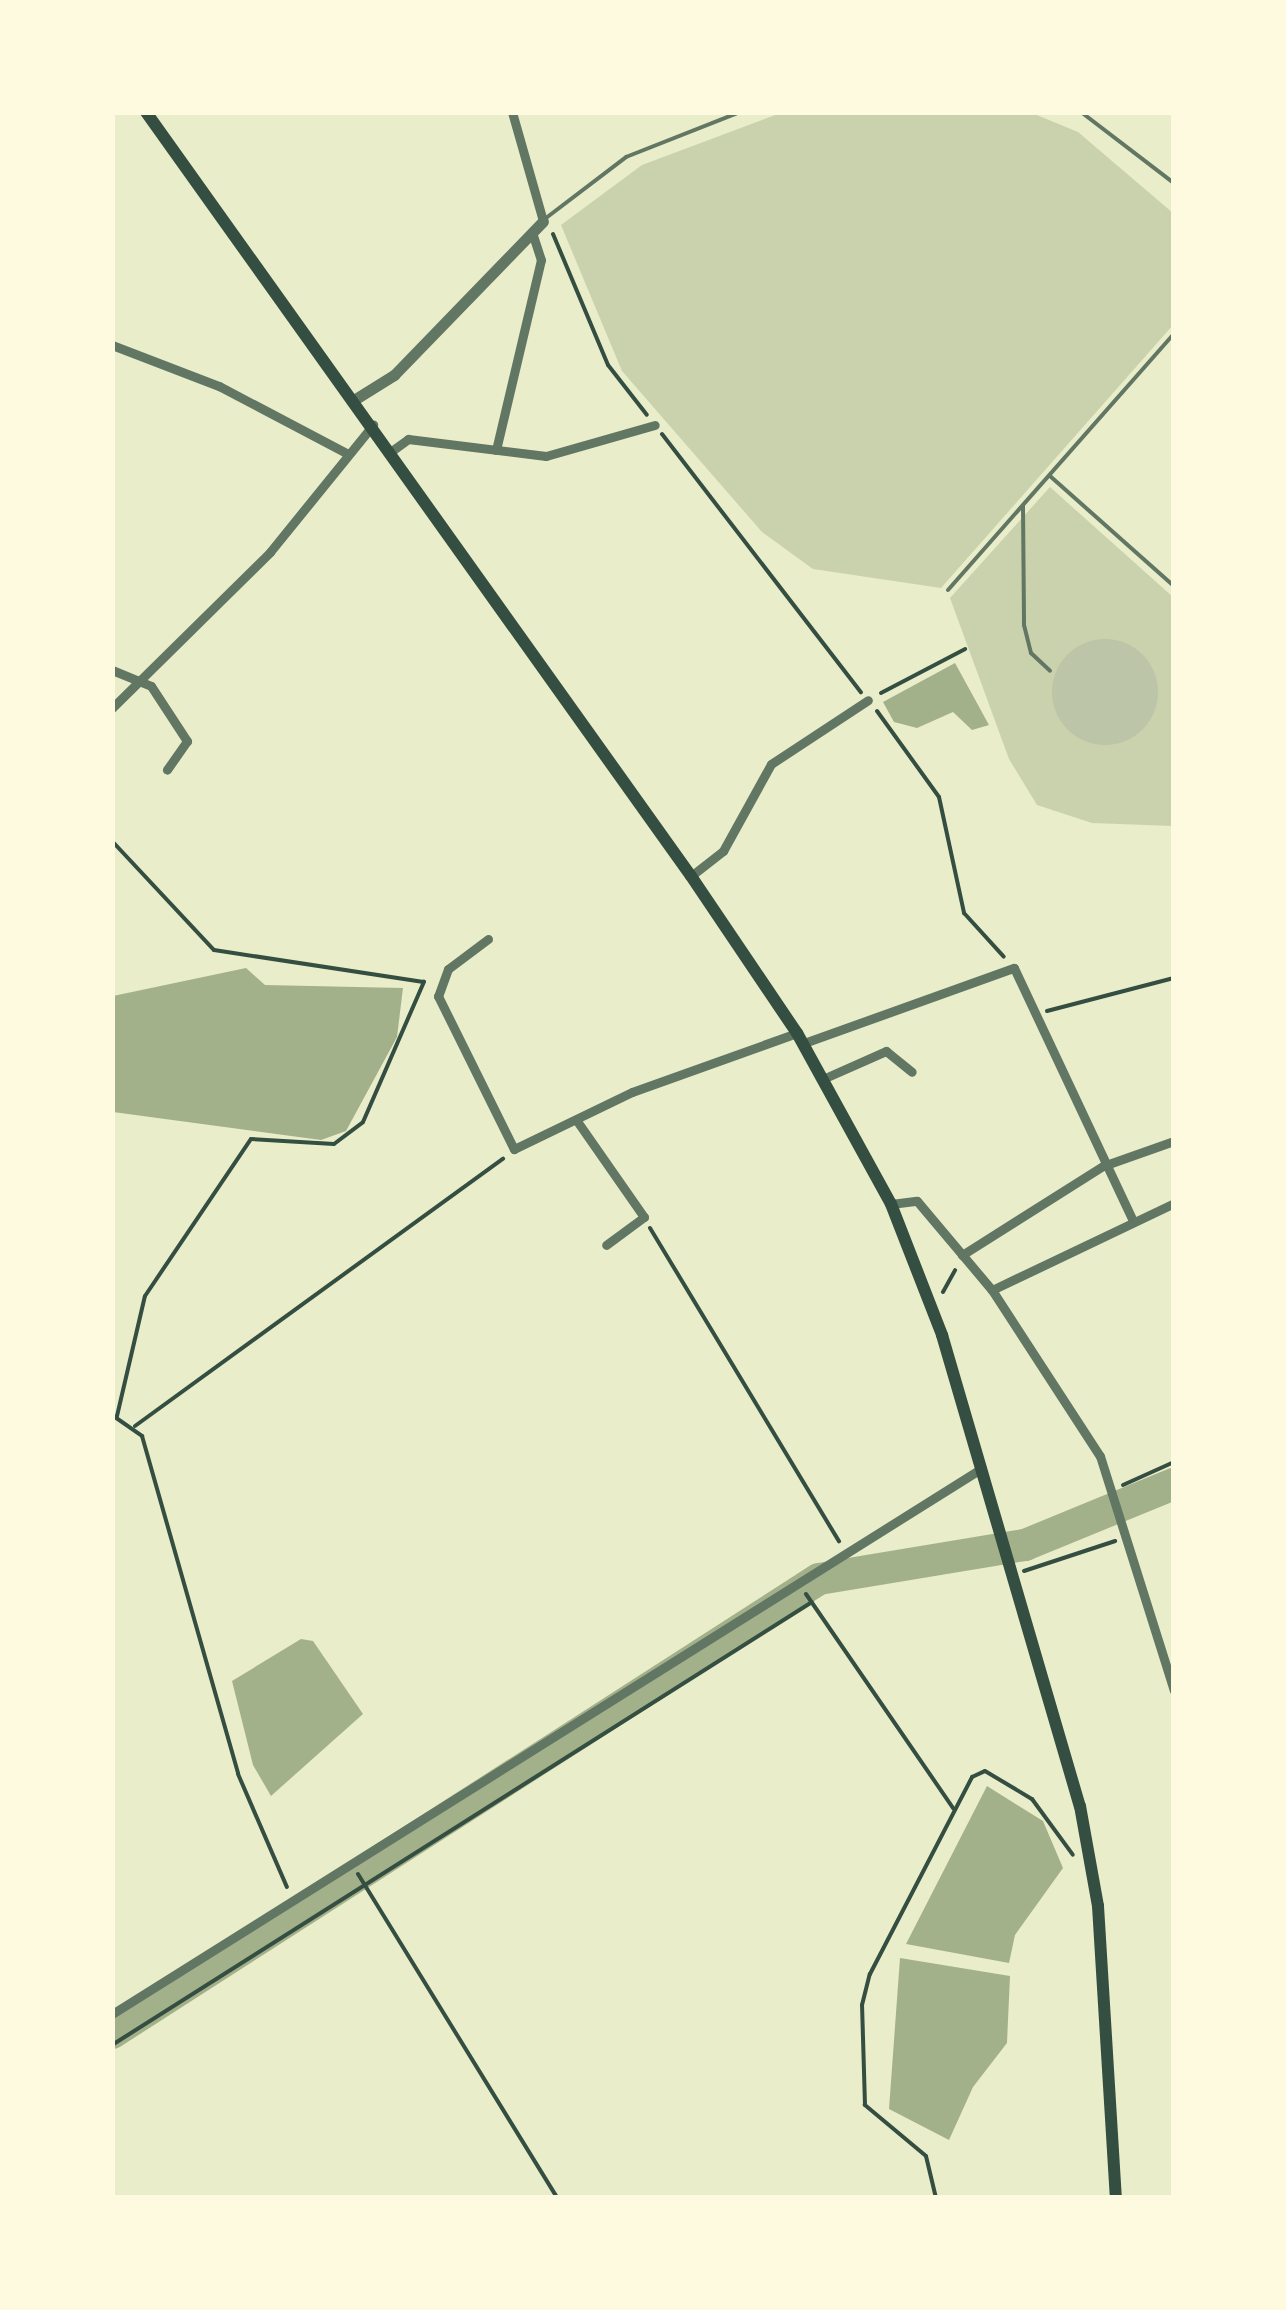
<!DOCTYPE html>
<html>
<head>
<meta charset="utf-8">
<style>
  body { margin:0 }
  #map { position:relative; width:1286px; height:2310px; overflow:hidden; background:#e9edc9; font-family:Signika,sans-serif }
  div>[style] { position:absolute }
  .green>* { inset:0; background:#cad2ad }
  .water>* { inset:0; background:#a3b18a }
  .river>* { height:32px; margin:-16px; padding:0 16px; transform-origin:16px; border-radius:16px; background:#a3b18a }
  .building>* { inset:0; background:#bcc5a7 }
  .round { border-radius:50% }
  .path>* { height:4px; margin:-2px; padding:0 2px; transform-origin:2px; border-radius:2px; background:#344e41 }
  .service>* { height:4px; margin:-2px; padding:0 2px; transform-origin:2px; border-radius:2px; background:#617663 }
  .minor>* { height:9px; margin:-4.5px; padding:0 4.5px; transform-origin:4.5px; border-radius:4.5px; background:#617663 }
  .tertiary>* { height:11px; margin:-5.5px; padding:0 5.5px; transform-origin:5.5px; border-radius:5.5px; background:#617663 }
  .secondary>* { height:12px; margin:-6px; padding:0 6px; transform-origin:6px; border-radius:6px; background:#344e41 }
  span { translate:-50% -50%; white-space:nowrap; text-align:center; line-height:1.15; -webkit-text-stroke:9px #fefae0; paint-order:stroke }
  .frame { position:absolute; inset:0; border:115px solid #fefae0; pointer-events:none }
</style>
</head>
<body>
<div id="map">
  <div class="green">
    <div style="clip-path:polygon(783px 112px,1032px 113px,1078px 132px,1173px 213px,1173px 325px,941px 588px,813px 569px,762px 532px,622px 371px,561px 225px,642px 165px)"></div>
    <div style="clip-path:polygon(1050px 487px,1173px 597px,1173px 826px,1092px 823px,1037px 805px,1009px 759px,950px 598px)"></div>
  </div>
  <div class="water">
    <div style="clip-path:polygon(955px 663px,989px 725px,972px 730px,953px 712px,917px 728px,894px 722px,883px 702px)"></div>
    <div style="clip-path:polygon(246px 968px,265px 985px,403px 988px,397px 1037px,346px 1131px,321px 1140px,113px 1112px,113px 996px)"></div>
    <div style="clip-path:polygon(301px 1639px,313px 1641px,363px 1714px,271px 1796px,253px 1765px,232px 1681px)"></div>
    <div style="clip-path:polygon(987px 1786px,1043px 1821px,1063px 1868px,1015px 1935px,1009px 1963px,906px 1944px)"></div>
    <div style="clip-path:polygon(900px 1958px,1010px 1976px,1007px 2043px,973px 2087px,949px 2140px,889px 2109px)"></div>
  </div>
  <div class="river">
    <div style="left:112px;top:2033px;width:840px;rotate:-32.71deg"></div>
    <div style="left:819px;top:1579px;width:209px;rotate:-9.4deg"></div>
    <div style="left:1025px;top:1545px;width:161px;rotate:-22.3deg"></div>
  </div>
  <div class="building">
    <div class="round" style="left:1052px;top:639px;width:106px;height:106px"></div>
  </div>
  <div class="path">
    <div style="left:553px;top:234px;width:142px;rotate:67.2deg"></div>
    <div style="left:608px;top:365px;width:63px;rotate:52deg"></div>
    <div style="left:662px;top:434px;width:326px;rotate:52.4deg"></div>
    <div style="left:881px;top:693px;width:95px;rotate:-27.6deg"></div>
    <div style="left:877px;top:711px;width:106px;rotate:54.2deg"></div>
    <div style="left:939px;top:797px;width:119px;rotate:77.8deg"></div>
    <div style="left:964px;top:913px;width:59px;rotate:47.7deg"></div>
    <div style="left:112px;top:841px;width:149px;rotate:46.9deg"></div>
    <div style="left:214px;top:950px;width:212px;rotate:8.7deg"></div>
    <div style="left:1047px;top:1011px;width:131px;rotate:-14.6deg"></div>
    <div style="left:650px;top:1228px;width:366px;rotate:58.9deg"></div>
    <div style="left:943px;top:1292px;width:25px;rotate:-61deg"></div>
    <div style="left:112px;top:1415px;width:37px;rotate:35deg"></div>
    <div style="left:142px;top:1436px;width:351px;rotate:74.1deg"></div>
    <div style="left:238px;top:1774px;width:123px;rotate:66.6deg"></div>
    <div style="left:117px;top:1416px;width:123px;rotate:-76.9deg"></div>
    <div style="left:145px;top:1296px;width:189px;rotate:-56deg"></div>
    <div style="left:251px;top:1139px;width:83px;rotate:3.4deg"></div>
    <div style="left:334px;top:1144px;width:36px;rotate:-37deg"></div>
    <div style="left:363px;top:1122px;width:153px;rotate:-66.5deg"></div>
    <div style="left:135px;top:1426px;width:455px;rotate:-36deg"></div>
    <div style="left:1123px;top:1485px;width:56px;rotate:-24.3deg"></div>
    <div style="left:1024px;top:1571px;width:96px;rotate:-18.2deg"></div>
    <div style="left:806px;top:1594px;width:260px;rotate:55.5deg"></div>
    <div style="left:358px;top:1874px;width:380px;rotate:58.4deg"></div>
    <div style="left:112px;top:2045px;width:828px;rotate:-32.33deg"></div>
    <div style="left:936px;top:2198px;width:43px;rotate:-103.4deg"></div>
    <div style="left:926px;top:2156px;width:80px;rotate:-140.1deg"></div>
    <div style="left:865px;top:2105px;width:100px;rotate:-91.7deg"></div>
    <div style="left:862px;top:2005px;width:32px;rotate:-76deg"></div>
    <div style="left:870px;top:1974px;width:222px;rotate:-62.6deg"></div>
    <div style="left:972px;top:1777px;width:14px;rotate:-25deg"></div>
    <div style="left:985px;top:1771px;width:55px;rotate:30.8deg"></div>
    <div style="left:1032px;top:1799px;width:69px;rotate:53.8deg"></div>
  </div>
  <div class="service">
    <div style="left:1081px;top:112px;width:117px;rotate:37.4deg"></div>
    <div style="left:546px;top:218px;width:101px;rotate:-37.3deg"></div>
    <div style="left:626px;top:157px;width:123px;rotate:-21.5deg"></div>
    <div style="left:1050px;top:476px;width:166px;rotate:41.6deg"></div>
    <div style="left:1023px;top:506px;width:119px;rotate:89.5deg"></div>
    <div style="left:1024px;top:625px;width:29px;rotate:76deg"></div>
    <div style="left:1031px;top:653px;width:26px;rotate:43deg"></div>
    <div style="left:948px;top:590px;width:341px;rotate:-48.6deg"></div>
  </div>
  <div class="minor">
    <div style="left:512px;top:112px;width:113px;rotate:74.1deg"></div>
    <div style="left:112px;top:345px;width:115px;rotate:21deg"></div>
    <div style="left:219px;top:386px;width:146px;rotate:27.8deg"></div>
    <div style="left:393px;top:450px;width:19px;rotate:-36deg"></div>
    <div style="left:408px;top:439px;width:139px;rotate:7deg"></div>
    <div style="left:546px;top:456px;width:113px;rotate:-15.9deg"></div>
    <div style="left:496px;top:450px;width:195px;rotate:-76.7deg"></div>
    <div style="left:541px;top:260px;width:28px;rotate:-108deg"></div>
    <div style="left:112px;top:670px;width:42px;rotate:22.3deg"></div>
    <div style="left:151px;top:686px;width:66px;rotate:56.8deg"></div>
    <div style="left:187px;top:741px;width:35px;rotate:125deg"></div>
    <div style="left:112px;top:708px;width:222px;rotate:-44.6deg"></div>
    <div style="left:270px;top:552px;width:164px;rotate:-51deg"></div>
    <div style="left:691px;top:876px;width:41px;rotate:-38deg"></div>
    <div style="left:723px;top:851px;width:99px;rotate:-61.1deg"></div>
    <div style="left:771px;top:764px;width:116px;rotate:-33.4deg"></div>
    <div style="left:488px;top:939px;width:50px;rotate:143.1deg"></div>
    <div style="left:448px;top:969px;width:29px;rotate:110deg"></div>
    <div style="left:438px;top:996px;width:171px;rotate:63.6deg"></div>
    <div style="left:514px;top:1149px;width:131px;rotate:-25.8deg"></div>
    <div style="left:632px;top:1092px;width:175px;rotate:-19.7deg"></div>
    <div style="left:804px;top:1043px;width:223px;rotate:-19.7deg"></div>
    <div style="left:1014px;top:968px;width:277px;rotate:64.8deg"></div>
    <div style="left:825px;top:1078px;width:67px;rotate:-23.9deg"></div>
    <div style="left:886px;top:1051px;width:33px;rotate:39deg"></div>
    <div style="left:577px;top:1121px;width:117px;rotate:55.1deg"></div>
    <div style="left:644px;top:1217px;width:47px;rotate:143.6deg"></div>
    <div style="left:891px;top:1204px;width:26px;rotate:-7deg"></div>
    <div style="left:917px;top:1201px;width:116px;rotate:49.9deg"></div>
    <div style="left:992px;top:1290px;width:198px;rotate:57deg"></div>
    <div style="left:1100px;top:1456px;width:246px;rotate:72.5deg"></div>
    <div style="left:962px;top:1255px;width:167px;rotate:-32.3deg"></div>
    <div style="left:1103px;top:1166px;width:75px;rotate:-19.4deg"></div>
    <div style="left:992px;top:1290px;width:202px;rotate:-25.5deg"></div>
    <div style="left:112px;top:2014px;width:1027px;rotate:-32.11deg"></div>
  </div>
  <div class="tertiary">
    <div style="left:357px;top:398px;width:44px;rotate:-31.9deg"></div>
    <div style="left:394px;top:375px;width:214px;rotate:-45.9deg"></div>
  </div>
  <div class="secondary">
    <div style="left:146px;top:112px;width:938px;rotate:54.5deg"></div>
    <div style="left:691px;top:876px;width:189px;rotate:56deg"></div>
    <div style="left:797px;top:1033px;width:195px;rotate:61.2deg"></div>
    <div style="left:891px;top:1204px;width:141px;rotate:68.7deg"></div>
    <div style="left:942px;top:1335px;width:491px;rotate:73.7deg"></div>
    <div style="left:1080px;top:1806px;width:102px;rotate:79.8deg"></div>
    <div style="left:1098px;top:1906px;width:293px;rotate:86.5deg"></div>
  </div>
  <div class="frame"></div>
</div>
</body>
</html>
